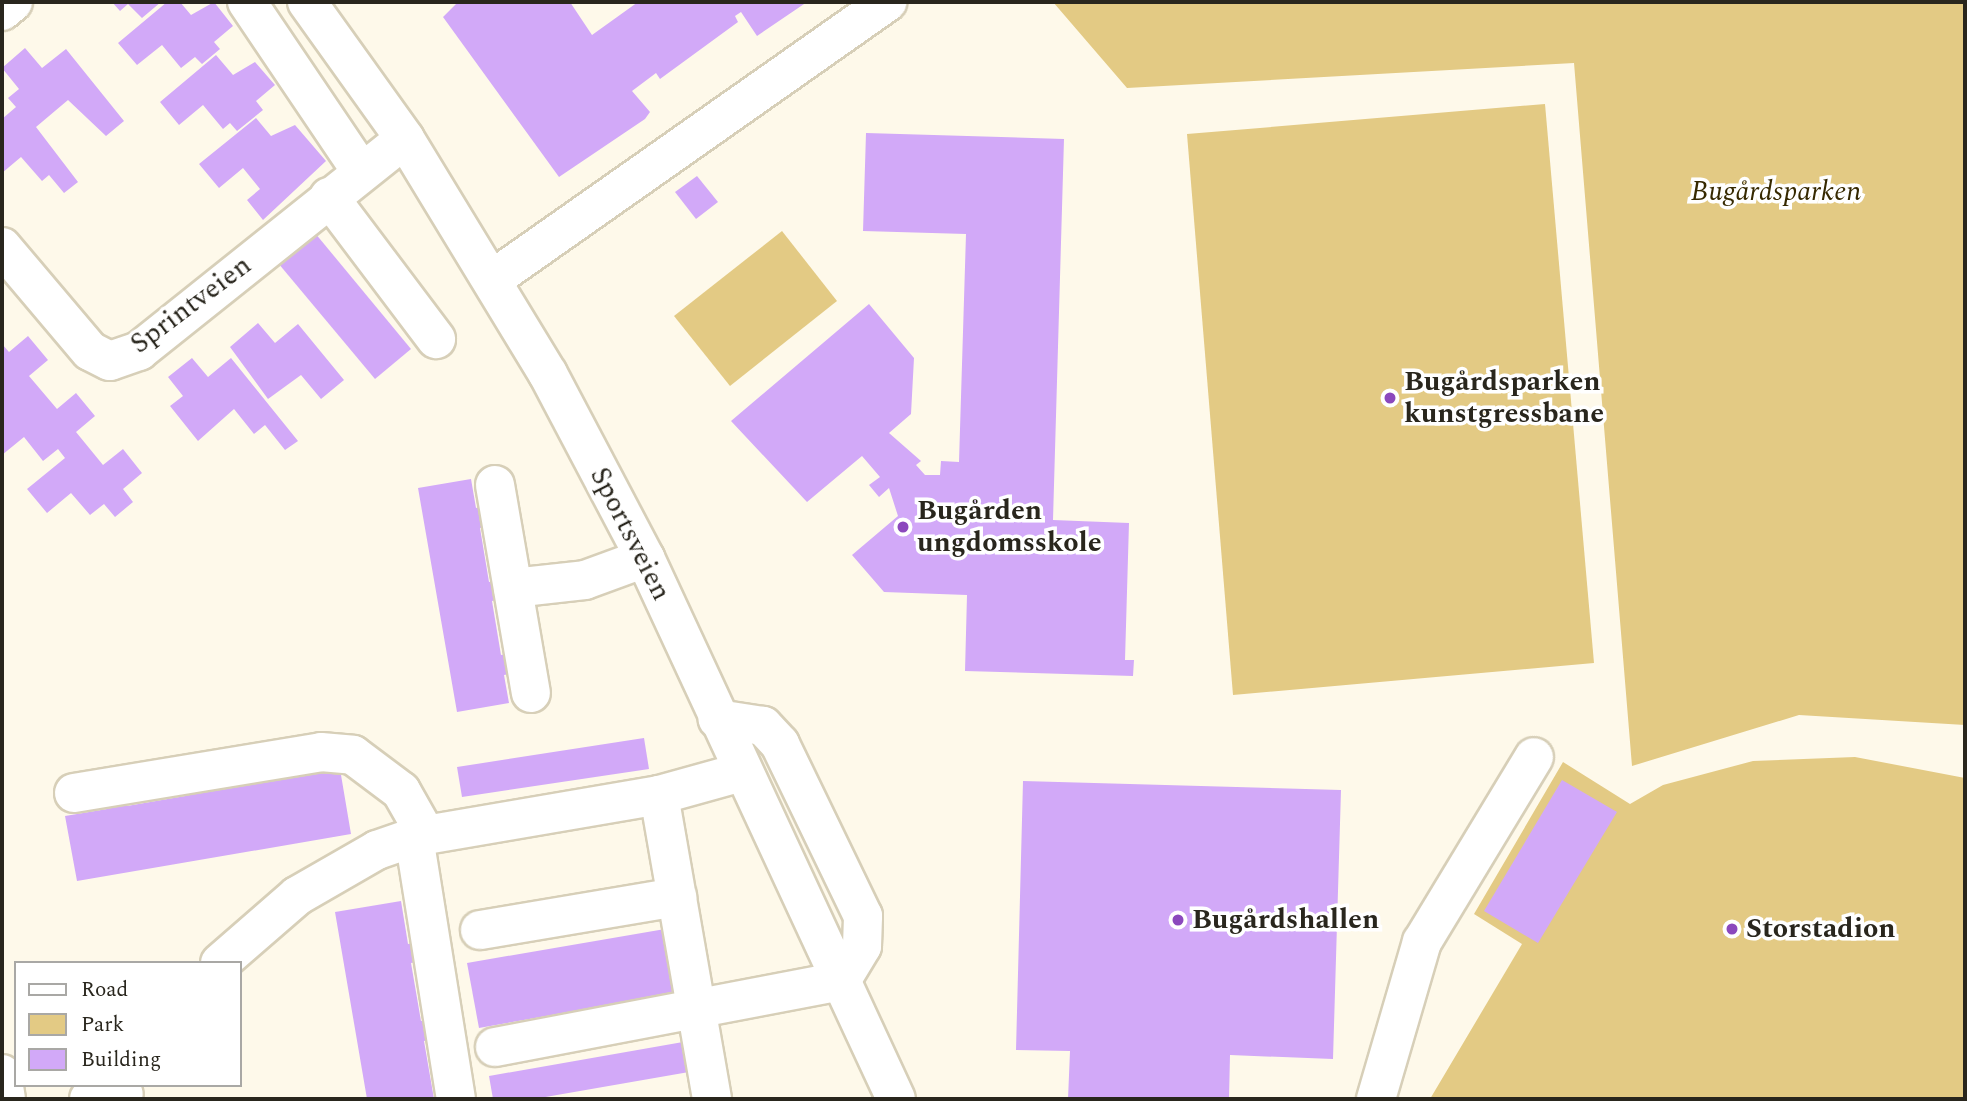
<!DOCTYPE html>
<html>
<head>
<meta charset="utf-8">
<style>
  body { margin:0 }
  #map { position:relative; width:1967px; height:1101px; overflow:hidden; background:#fef9ea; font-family:Spectral,serif }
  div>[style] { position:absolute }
  .green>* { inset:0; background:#e3ca84 }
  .building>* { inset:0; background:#d2a9f8 }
  .roads { filter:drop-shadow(2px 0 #d7cfb8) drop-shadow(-2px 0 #d7cfb8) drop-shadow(0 2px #d7cfb8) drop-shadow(0 -2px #d7cfb8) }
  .minor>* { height:38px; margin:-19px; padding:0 19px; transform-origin:19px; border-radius:19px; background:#fff }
  .dots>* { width:19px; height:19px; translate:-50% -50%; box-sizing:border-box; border:4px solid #fff; border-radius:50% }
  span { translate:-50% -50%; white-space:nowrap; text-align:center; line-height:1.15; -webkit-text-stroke:7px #fff; paint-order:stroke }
  .park-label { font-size:28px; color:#362900; font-style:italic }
  .street-label { font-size:28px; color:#29261d }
  .poi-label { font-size:28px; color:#29261d; font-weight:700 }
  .left { translate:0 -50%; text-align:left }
  .frame { position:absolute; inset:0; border:4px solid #29261d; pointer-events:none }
  .legend { position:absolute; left:14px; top:961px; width:228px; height:126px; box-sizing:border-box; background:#fff; border:2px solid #a9a8a5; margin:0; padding:9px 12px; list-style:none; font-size:21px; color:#29261d }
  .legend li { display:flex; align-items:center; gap:14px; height:35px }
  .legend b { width:35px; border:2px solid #a9a8a5 }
</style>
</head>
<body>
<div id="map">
  <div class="green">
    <div style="clip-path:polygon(1053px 2px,1965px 2px,1965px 725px,1799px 715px,1632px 766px,1574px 63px,1127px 88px)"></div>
    <div style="clip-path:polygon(1545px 104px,1594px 663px,1233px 695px,1187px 134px)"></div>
    <div style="clip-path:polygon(782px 231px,837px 301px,730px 386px,674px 316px)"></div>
    <div style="clip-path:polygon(1855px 757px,1965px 778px,1965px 1099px,1430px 1099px,1522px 944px,1474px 914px,1563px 762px,1630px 804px,1663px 785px,1753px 761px)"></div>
  </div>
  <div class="building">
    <div style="clip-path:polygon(112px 2px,161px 2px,142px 18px,128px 4px,120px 11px)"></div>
    <div style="clip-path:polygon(167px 2px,180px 2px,191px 15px,214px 2px,233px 26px,214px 42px,220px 49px,202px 64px,195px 57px,181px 68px,162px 45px,137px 65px,118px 43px)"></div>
    <div style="clip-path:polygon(458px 2px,570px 2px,592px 35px,638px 2px,807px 2px,757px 36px,741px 12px,735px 16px,738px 22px,660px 79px,656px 73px,632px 91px,650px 112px,645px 119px,559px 177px,443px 17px)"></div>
    <div style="clip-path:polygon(25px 48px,42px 68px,66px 49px,124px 121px,106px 136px,68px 100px,36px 127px,78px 182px,64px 193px,49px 175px,42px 181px,21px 157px,2px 173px,2px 119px,16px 107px,8px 98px,19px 89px,2px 68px)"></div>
    <div style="clip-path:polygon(216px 55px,233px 75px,255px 62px,275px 85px,256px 101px,263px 110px,237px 131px,230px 123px,223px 129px,203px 105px,179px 125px,160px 102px)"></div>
    <div style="clip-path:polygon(256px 118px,271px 136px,295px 125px,326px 161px,263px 220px,247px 200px,260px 189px,243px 168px,219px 188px,199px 164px)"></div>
    <div style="clip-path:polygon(866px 133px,1064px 139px,1053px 520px,1129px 523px,1125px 660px,1134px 660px,1133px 676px,965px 671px,967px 595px,884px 592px,852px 555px,898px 516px,889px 488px,879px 497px,869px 485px,880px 477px,862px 456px,807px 502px,731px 421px,869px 304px,914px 358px,911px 414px,889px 433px,921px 461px,916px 465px,925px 475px,940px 475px,941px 461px,959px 462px,966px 234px,863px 231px)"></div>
    <div style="clip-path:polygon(697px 176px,718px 202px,696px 219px,675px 192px)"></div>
    <div style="clip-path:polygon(310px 227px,411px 349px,375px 379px,273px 257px)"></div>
    <div style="clip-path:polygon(258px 323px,275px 343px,298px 324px,344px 380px,321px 399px,301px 375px,268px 399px,230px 347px)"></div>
    <div style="clip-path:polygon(28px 336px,48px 360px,29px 376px,57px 409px,76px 393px,95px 416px,76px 432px,103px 465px,123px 449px,142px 473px,123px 489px,133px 502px,115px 517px,104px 504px,90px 515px,71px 493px,47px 513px,27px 489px,65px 458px,58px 449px,43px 461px,24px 437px,2px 455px,2px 344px,9px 352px)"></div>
    <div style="clip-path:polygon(192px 358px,208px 377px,231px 358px,298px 441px,285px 450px,265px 425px,254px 434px,234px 409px,198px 441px,170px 406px,183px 396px,168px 377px)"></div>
    <div style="clip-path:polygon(471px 479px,476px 508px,486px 506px,490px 526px,480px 528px,489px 582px,499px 580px,502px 599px,492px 601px,501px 655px,512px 653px,515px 673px,504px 675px,509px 703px,457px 712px,418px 488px)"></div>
    <div style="clip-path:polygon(644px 738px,649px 769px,462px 797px,457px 767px)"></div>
    <div style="clip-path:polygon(293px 765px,295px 777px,340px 769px,351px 834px,77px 881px,65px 816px,107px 809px,105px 798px,125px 795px,127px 806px,185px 796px,183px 785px,202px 782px,204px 792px,276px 780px,274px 768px)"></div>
    <div style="clip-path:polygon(1562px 780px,1617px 812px,1538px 943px,1484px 911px)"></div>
    <div style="clip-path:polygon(1023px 781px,1341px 790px,1333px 1059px,1230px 1055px,1229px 1099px,1068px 1099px,1070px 1051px,1016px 1050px)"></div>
    <div style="clip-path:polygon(401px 901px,408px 944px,419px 942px,422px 961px,411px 963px,421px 1021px,432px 1019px,435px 1039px,424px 1041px,434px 1099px,367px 1099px,335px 912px)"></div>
    <div style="clip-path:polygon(665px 929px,676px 993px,479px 1028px,467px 963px)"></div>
    <div style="clip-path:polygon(683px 1042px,689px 1072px,534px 1099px,493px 1099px,489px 1076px)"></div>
  </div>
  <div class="roads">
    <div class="minor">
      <div style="left:247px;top:2px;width:204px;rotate:56deg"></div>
      <div style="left:307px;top:2px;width:168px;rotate:54.4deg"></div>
      <div style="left:405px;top:139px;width:275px;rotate:58.7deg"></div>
      <div style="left:548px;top:374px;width:208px;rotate:62.2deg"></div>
      <div style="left:645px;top:558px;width:596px;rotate:65.11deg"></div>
      <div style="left:2px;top:11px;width:14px;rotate:-39deg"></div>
      <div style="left:329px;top:197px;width:178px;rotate:53deg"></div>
      <div style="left:2px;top:247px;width:136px;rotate:49.8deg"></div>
      <div style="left:90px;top:351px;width:22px;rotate:27deg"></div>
      <div style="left:110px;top:361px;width:31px;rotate:-19deg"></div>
      <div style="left:139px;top:351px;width:340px;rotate:-38.6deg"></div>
      <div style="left:493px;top:279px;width:482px;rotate:-35.1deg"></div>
      <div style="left:495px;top:485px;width:211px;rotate:80.2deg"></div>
      <div style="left:513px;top:588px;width:72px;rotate:-6.3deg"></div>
      <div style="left:585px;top:580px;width:64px;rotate:-20.1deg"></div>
      <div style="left:74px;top:793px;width:250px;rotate:-9.4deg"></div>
      <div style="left:321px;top:752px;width:32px;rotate:5deg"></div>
      <div style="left:353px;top:755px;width:60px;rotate:36.9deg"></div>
      <div style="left:401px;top:791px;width:51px;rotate:60.4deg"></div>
      <div style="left:659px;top:795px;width:309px;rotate:80.1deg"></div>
      <div style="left:414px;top:837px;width:265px;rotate:80.9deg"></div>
      <div style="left:480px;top:930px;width:200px;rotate:-9.5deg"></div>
      <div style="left:220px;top:963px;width:102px;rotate:-41deg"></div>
      <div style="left:297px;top:896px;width:92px;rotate:-29.9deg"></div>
      <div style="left:377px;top:850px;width:39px;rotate:-19deg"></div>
      <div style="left:414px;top:837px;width:249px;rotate:-9.7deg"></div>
      <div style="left:659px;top:795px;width:86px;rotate:-15.5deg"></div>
      <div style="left:495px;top:1047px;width:352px;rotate:-10.8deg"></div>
      <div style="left:841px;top:981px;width:41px;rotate:-59deg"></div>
      <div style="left:862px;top:946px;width:30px;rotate:-88deg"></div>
      <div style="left:863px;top:916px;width:191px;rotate:-115.8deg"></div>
      <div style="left:780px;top:744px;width:25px;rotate:-133deg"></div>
      <div style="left:763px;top:726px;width:46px;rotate:-171.2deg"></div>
      <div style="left:2px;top:1074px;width:25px;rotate:81deg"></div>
      <div style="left:89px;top:1099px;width:35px;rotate:-8deg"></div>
      <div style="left:1376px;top:1099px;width:164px;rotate:-73.7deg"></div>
      <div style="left:1422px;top:942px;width:216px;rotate:-58.8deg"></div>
    </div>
  </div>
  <div class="dots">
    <div style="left:1390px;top:398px;background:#8b48bd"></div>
    <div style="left:903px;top:527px;background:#8b48bd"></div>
    <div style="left:1178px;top:920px;background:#8b48bd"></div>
    <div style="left:1732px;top:929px;background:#8b48bd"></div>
  </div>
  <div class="park-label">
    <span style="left:1776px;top:192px">Bugårdsparken</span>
  </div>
  <div class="street-label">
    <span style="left:191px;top:305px;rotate:-37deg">Sprintveien</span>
    <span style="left:630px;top:534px;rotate:63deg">Sportsveien</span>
  </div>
  <div class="poi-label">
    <span class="left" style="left:1404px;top:398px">Bugårdsparken<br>kunstgressbane</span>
    <span class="left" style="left:917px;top:527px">Bugården<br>ungdomsskole</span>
    <span class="left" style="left:1192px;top:920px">Bugårdshallen</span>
    <span class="left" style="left:1746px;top:929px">Storstadion</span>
  </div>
  <div class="frame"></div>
  <ul class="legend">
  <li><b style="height:9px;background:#fff"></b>Road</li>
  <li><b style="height:19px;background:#e3ca84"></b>Park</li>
  <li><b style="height:19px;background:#d2a9f8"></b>Building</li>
  </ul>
</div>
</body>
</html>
